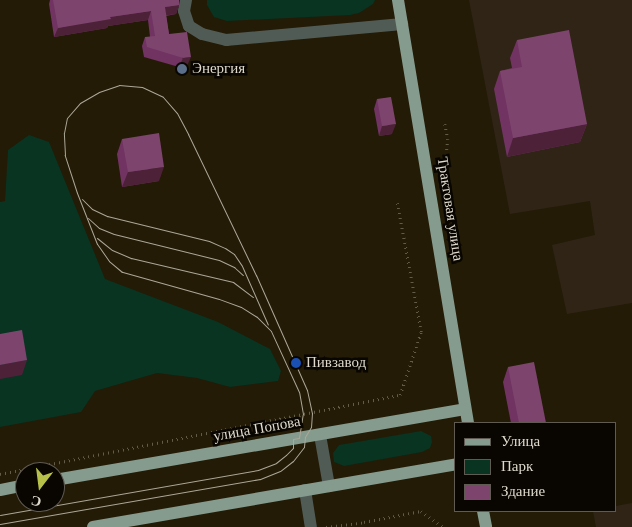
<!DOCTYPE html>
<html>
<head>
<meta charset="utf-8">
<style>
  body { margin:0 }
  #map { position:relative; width:632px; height:527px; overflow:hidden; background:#231b06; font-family:Georgia,serif }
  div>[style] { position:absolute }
  .industrial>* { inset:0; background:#302417 }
  .green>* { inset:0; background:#083421 }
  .path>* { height:2.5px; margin-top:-1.25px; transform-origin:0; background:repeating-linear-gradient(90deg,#635c49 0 1px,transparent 0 5px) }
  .minor>* { height:12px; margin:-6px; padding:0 6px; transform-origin:6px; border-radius:6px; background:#515b55 }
  .major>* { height:12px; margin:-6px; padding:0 6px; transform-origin:6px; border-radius:6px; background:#859b8e }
  .tram>* { height:1px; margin:-0.5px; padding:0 0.5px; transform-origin:0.5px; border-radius:0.5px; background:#ada798 }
  .wall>* { inset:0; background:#713362 }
  .shaded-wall>* { inset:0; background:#4d2238 }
  .building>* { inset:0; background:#7d456e }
  .dots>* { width:14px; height:14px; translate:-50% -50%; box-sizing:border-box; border:2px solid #090601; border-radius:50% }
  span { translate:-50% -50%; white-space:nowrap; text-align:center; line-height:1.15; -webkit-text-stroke:5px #090601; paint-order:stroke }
  .poi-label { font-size:15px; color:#dfdacd }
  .left { translate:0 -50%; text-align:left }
  .street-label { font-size:15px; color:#dfdacd }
  .legend { position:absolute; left:454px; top:422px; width:162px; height:90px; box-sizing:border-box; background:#090601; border:1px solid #5f5b53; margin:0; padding:6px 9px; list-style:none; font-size:15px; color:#dfdacd }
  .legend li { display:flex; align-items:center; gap:10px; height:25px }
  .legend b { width:25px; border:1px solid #5f5b53 }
  .north { position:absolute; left:15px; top:462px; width:50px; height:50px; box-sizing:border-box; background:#090601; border:1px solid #5f5b53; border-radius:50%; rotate:195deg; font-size:14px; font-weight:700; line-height:20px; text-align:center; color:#dfdacd }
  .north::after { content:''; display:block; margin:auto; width:18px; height:22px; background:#b6c149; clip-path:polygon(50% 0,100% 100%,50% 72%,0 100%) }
</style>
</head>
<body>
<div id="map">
  <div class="industrial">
    <div style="clip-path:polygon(469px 0,632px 0,632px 303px,567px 314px,552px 245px,595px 235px,590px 201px,510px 214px)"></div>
    <div style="clip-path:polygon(632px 503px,632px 527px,596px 527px,593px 511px,616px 511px,616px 506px)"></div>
  </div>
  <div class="green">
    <div style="clip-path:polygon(207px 0,375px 0,373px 4px,359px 13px,350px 15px,227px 21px,214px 17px,207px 5px)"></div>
    <div style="clip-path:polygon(29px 135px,49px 142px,105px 279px,218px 322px,270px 349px,281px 371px,278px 381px,230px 387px,197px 378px,157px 373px,95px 391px,81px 412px,0 427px,0 202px,5px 201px,8px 150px)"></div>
    <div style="clip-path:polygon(421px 431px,431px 436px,432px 442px,430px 448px,422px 452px,344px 466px,334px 462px,333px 453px,339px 445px)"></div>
  </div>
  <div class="path">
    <div style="left:445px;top:124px;width:15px;rotate:79deg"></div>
    <div style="left:448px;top:139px;width:30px;rotate:96deg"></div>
    <div style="left:445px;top:169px;width:24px;rotate:85deg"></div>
    <div style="left:0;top:474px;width:408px;rotate:-11.2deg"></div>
    <div style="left:400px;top:395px;width:66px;rotate:-71.6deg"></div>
    <div style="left:421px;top:332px;width:131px;rotate:-100.5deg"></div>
    <div style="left:326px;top:527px;width:38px;rotate:-7deg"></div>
    <div style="left:364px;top:522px;width:58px;rotate:-10.9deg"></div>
    <div style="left:421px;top:511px;width:27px;rotate:36deg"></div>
  </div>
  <div class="minor">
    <div style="left:186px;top:0;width:11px;rotate:100deg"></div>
    <div style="left:184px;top:11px;width:16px;rotate:72deg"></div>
    <div style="left:189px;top:26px;width:15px;rotate:32deg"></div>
    <div style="left:202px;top:34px;width:25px;rotate:14deg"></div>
    <div style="left:226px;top:40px;width:177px;rotate:-5.2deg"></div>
    <div style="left:320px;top:435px;width:52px;rotate:80deg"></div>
    <div style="left:305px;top:490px;width:37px;rotate:81deg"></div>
  </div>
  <div class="major">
    <div style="left:398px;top:0;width:429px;rotate:80.6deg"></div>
    <div style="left:55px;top:480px;width:416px;rotate:-9.8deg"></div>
    <div style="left:0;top:490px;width:25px;rotate:-11deg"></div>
    <div style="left:483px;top:511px;width:16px;rotate:79deg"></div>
    <div style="left:93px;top:527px;width:368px;rotate:-9.8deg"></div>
  </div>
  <div class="tram">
    <div style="left:82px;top:199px;width:14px;rotate:45deg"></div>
    <div style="left:92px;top:209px;width:17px;rotate:25deg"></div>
    <div style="left:107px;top:216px;width:105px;rotate:13.8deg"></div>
    <div style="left:209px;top:241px;width:17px;rotate:24deg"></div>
    <div style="left:225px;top:248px;width:11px;rotate:34deg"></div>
    <div style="left:234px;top:254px;width:14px;rotate:56deg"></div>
    <div style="left:242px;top:266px;width:64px;rotate:66.2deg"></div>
    <div style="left:88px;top:218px;width:15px;rotate:42deg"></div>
    <div style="left:99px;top:228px;width:16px;rotate:22deg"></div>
    <div style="left:114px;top:234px;width:108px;rotate:13.9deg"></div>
    <div style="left:219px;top:260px;width:17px;rotate:25deg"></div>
    <div style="left:234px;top:267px;width:12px;rotate:42deg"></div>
    <div style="left:97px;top:238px;width:19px;rotate:39deg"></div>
    <div style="left:112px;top:250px;width:21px;rotate:23deg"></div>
    <div style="left:131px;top:258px;width:105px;rotate:13.2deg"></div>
    <div style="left:233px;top:282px;width:25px;rotate:37deg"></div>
    <div style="left:0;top:515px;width:262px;rotate:-9.9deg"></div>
    <div style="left:258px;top:470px;width:19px;rotate:-21deg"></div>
    <div style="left:276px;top:463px;width:13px;rotate:-39deg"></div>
    <div style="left:286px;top:455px;width:10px;rotate:-45deg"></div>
    <div style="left:293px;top:448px;width:9px;rotate:-90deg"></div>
    <div style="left:293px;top:439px;width:6px;rotate:-9deg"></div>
    <div style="left:299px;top:438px;width:24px;rotate:-81deg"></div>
    <div style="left:303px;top:414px;width:22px;rotate:-100deg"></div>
    <div style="left:299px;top:392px;width:67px;rotate:-114.7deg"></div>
    <div style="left:271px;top:331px;width:20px;rotate:-135deg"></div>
    <div style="left:257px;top:317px;width:19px;rotate:-148deg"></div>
    <div style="left:241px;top:307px;width:23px;rotate:-160deg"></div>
    <div style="left:219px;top:299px;width:101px;rotate:-164.4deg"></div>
    <div style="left:122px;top:272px;width:17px;rotate:-140deg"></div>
    <div style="left:109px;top:261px;width:21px;rotate:-125deg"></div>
    <div style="left:97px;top:244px;width:55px;rotate:-111.4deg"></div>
    <div style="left:77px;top:193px;width:40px;rotate:-108deg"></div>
    <div style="left:65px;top:155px;width:22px;rotate:-93deg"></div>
    <div style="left:64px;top:133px;width:15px;rotate:-79deg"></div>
    <div style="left:67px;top:118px;width:20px;rotate:-49deg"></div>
    <div style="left:80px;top:103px;width:22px;rotate:-30deg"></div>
    <div style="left:99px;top:92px;width:21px;rotate:-19deg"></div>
    <div style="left:119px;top:85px;width:23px;rotate:5deg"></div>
    <div style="left:142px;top:87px;width:23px;rotate:25deg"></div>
    <div style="left:163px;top:97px;width:21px;rotate:49deg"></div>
    <div style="left:177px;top:113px;width:24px;rotate:62deg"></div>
    <div style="left:188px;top:134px;width:157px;rotate:64.3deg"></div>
    <div style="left:256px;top:275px;width:126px;rotate:66.1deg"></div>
    <div style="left:307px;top:390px;width:24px;rotate:78deg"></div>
    <div style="left:312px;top:413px;width:14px;rotate:94deg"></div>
    <div style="left:311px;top:427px;width:12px;rotate:121deg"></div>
    <div style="left:305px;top:437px;width:10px;rotate:96deg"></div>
    <div style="left:304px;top:447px;width:18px;rotate:128deg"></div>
    <div style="left:293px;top:461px;width:16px;rotate:142deg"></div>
    <div style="left:280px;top:471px;width:22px;rotate:158deg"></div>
    <div style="left:260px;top:479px;width:264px;rotate:170.2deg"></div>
  </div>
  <div class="wall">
    <div style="clip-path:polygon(50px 0,179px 0,179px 5px,176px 14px,166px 16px,169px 34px,187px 66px,179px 67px,144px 57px,142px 46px,145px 37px,150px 37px,148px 20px,108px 26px,107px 28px,54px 37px,49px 4px)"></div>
    <div style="clip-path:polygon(517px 40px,587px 124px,580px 142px,507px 157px,494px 89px,500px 71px,512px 68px,510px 58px)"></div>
    <div style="clip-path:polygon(377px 99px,392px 134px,379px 136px,374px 109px)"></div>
    <div style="clip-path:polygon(122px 139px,159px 181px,122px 187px,117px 154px)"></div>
    <div style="clip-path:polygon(508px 367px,546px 423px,511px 423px,503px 382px)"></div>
  </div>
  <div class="shaded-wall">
    <div style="clip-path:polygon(179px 5px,176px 14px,162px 16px,165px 7px)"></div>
    <div style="clip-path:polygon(151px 11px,148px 20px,108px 26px,107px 28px,54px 37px,58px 28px,110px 17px)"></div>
    <div style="clip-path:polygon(191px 57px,187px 66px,179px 67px,183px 58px)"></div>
    <div style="clip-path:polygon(396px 124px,392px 134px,379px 136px,382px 126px)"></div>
    <div style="clip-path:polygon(587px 124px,580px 142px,507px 157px,513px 138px)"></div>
    <div style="clip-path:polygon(164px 167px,159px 181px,122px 187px,128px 172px)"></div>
    <div style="clip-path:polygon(27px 360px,22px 375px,0 379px,0 365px)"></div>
  </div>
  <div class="building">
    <div style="clip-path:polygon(53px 0,179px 0,179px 5px,165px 7px,169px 34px,187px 32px,191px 57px,183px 58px,147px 47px,145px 37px,155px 36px,151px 11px,110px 17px,111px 19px,58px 28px)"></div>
    <div style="clip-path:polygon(569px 30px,587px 124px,513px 138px,500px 71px,522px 67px,517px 40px)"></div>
    <div style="clip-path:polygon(391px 97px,396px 124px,382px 126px,377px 99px)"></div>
    <div style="clip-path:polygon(159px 133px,164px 167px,128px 172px,122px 139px)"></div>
    <div style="clip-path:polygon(22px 330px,27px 360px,0 365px,0 334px)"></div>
    <div style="clip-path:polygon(534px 362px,546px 423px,519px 423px,508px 367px)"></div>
  </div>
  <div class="dots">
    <div style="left:182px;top:69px;background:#5c6f8a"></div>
    <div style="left:296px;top:363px;background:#1a4fb4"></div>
  </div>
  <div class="poi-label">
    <span class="left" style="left:192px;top:69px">Энергия</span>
    <span class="left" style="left:306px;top:363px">Пивзавод</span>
  </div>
  <div class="street-label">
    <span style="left:450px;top:209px;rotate:81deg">Трактовая улица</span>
    <span style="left:257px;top:429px;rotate:-10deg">улица Попова</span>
  </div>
  <ul class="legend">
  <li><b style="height:6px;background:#859b8e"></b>Улица</li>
  <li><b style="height:14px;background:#083421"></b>Парк</li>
  <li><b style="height:14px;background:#7d456e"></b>Здание</li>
  </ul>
  <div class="north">С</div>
</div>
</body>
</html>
